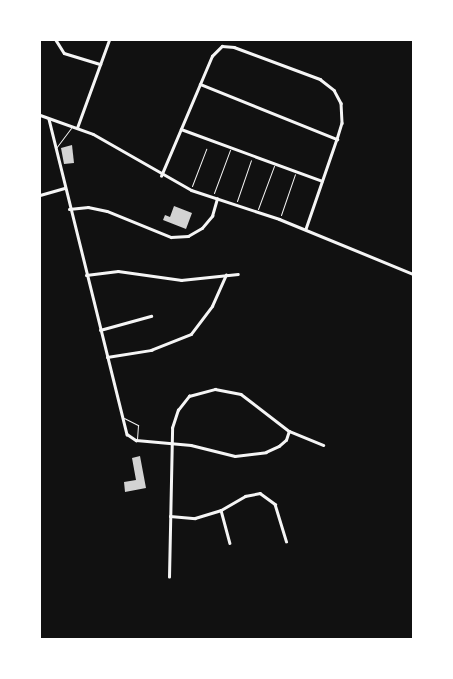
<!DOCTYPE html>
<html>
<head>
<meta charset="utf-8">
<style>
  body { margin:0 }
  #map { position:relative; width:453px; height:679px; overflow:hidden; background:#111; font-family:Figtree,sans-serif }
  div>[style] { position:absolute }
  .stream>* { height:1px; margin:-0.5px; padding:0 0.5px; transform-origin:0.5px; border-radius:0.5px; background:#333 }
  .building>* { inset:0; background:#d3d3d3 }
  .path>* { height:1px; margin:-0.5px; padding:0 0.5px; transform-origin:0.5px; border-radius:0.5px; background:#f5f5f5 }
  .service>* { height:1px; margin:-0.5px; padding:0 0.5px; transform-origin:0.5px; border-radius:0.5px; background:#f5f5f5 }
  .minor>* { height:2.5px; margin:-1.25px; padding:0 1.25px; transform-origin:1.25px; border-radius:1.25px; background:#f5f5f5 }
  .tertiary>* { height:3px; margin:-1.5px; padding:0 1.5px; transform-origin:1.5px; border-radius:1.5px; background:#f5f5f5 }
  span { translate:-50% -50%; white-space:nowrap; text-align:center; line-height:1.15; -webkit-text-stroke:4px #fff; paint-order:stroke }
  .frame { position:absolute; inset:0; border:41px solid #fff; pointer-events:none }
</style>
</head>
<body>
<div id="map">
  <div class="stream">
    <div style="left:413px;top:97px;width:17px;rotate:90deg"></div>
  </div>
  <div class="building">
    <div style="clip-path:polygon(72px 145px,74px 163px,64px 164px,61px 148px)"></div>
    <div style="clip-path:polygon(174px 206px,192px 213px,186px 229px,163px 220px,165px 215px,170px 217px)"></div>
    <div style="clip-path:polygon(140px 456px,146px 488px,125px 492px,124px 482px,136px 480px,132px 458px)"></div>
  </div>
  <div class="path">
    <div style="left:192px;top:186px;width:40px;rotate:-69deg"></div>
    <div style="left:214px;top:193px;width:46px;rotate:-69.6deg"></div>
    <div style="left:237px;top:201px;width:43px;rotate:-71.1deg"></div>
    <div style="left:258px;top:209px;width:46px;rotate:-69.6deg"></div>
    <div style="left:281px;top:215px;width:43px;rotate:-71.1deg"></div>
  </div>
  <div class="service">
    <div style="left:56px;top:148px;width:25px;rotate:-53deg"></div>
    <div style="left:124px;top:418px;width:16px;rotate:27deg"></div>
    <div style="left:138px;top:425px;width:14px;rotate:94deg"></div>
  </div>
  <div class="minor">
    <div style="left:56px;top:40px;width:15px;rotate:58deg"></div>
    <div style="left:64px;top:53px;width:38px;rotate:17deg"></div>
    <div style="left:200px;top:84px;width:148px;rotate:21.9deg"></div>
    <div style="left:49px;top:119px;width:325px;rotate:76.1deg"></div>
    <div style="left:127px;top:434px;width:11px;rotate:34deg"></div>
    <div style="left:136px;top:440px;width:55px;rotate:5.2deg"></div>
    <div style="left:191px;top:445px;width:45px;rotate:14deg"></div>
    <div style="left:235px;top:456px;width:31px;rotate:-7deg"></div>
    <div style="left:266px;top:452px;width:14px;rotate:-25deg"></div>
    <div style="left:279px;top:446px;width:9px;rotate:-41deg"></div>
    <div style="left:286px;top:440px;width:9px;rotate:-72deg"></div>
    <div style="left:77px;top:128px;width:94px;rotate:-70deg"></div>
    <div style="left:181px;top:129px;width:150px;rotate:20.2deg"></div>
    <div style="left:161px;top:176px;width:130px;rotate:-67deg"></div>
    <div style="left:212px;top:56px;width:14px;rotate:-45deg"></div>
    <div style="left:222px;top:46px;width:12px;rotate:5deg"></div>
    <div style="left:234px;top:47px;width:92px;rotate:20.4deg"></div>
    <div style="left:320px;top:79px;width:18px;rotate:38deg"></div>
    <div style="left:334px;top:90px;width:15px;rotate:62deg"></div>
    <div style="left:341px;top:103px;width:20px;rotate:87deg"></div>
    <div style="left:342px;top:123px;width:17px;rotate:107deg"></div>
    <div style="left:337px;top:139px;width:95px;rotate:109deg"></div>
    <div style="left:40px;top:195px;width:25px;rotate:-16deg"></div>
    <div style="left:69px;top:209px;width:19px;rotate:-6deg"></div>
    <div style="left:88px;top:207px;width:19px;rotate:12deg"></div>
    <div style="left:107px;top:211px;width:69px;rotate:22.1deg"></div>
    <div style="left:171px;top:237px;width:17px;rotate:-3deg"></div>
    <div style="left:188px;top:236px;width:16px;rotate:-30deg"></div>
    <div style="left:202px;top:228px;width:16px;rotate:-50deg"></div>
    <div style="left:212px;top:216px;width:18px;rotate:-74deg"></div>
    <div style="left:86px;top:275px;width:32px;rotate:-7deg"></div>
    <div style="left:118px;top:271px;width:64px;rotate:8.1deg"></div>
    <div style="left:181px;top:280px;width:57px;rotate:-6deg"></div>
    <div style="left:100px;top:330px;width:53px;rotate:-15.4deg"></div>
    <div style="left:107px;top:357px;width:45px;rotate:-9deg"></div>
    <div style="left:151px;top:350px;width:43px;rotate:-21.8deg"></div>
    <div style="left:191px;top:334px;width:35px;rotate:-53deg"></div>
    <div style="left:212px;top:306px;width:34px;rotate:-66deg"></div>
    <div style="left:221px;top:510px;width:34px;rotate:75deg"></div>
    <div style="left:170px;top:516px;width:25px;rotate:5deg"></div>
    <div style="left:195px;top:518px;width:27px;rotate:-17deg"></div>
    <div style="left:221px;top:510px;width:28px;rotate:-30deg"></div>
    <div style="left:245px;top:496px;width:15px;rotate:-11deg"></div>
    <div style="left:260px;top:493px;width:19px;rotate:36deg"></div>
    <div style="left:275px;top:504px;width:39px;rotate:73deg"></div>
    <div style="left:169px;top:577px;width:149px;rotate:-88.8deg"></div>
    <div style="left:172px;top:428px;width:19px;rotate:-72deg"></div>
    <div style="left:178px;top:410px;width:18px;rotate:-52deg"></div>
    <div style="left:189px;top:396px;width:27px;rotate:-15deg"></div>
    <div style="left:215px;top:389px;width:26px;rotate:11deg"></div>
    <div style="left:241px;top:394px;width:61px;rotate:37.6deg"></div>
    <div style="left:289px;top:431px;width:37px;rotate:22deg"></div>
  </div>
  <div class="tertiary">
    <div style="left:40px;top:115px;width:56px;rotate:19.7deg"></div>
    <div style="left:93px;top:134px;width:113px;rotate:29.7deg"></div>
    <div style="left:191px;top:190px;width:93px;rotate:18.2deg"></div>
    <div style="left:279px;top:219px;width:145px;rotate:22.3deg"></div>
  </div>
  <div class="frame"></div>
</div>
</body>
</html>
